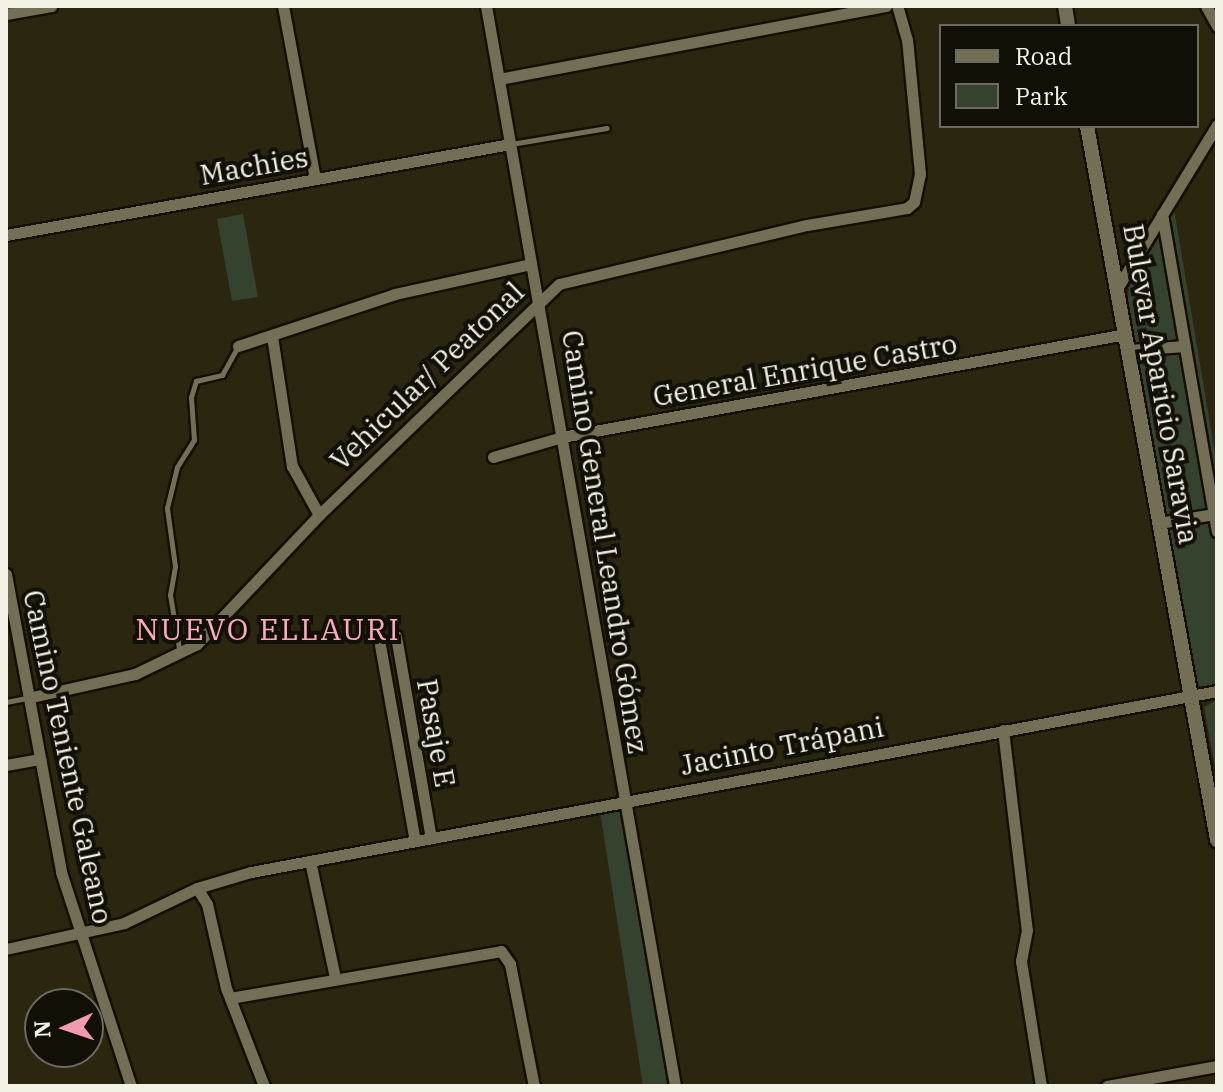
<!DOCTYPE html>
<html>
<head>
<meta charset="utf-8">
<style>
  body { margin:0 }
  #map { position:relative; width:1223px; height:1092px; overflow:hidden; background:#2a260f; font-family:"IBM Plex Serif",serif }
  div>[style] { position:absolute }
  .green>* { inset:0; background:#34422e }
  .roads { filter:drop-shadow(2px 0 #130e00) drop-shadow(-2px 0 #130e00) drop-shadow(0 2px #130e00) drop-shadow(0 -2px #130e00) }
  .lane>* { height:5px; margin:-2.5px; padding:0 2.5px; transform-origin:2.5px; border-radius:2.5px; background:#736f56 }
  .street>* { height:11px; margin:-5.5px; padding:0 5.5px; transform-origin:5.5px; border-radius:5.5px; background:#736f56 }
  .secondary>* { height:14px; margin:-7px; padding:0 7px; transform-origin:7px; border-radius:7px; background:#736f56 }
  span { translate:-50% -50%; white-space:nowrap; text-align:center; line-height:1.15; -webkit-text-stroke:8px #110f06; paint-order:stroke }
  .street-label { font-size:28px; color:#f4f2e4 }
  .neighbourhood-label { font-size:30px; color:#fca9be; letter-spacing:2px }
  .frame { position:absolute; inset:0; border:8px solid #f4f2e4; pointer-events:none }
  .legend { position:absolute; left:939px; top:24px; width:260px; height:104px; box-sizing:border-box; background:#110f06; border:2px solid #6c6a5f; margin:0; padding:10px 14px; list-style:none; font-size:24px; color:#f4f2e4 }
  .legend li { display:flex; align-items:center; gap:16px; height:40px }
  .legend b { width:40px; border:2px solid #6c6a5f }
  .north { position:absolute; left:24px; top:988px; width:80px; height:80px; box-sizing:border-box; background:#110f06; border:2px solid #6c6a5f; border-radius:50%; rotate:267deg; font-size:22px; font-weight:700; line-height:32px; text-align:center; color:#f4f2e4 }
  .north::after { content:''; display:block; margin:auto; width:28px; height:36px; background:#f19ab0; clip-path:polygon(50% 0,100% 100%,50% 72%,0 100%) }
</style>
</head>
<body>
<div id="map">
  <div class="green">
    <div style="clip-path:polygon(1174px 209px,1217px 465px,1217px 686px,1199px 686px,1193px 674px,1127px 306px,1129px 286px)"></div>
    <div style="clip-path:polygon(243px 214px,258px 297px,232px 301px,217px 219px)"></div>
    <div style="clip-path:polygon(1217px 700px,1217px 778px,1204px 707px)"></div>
    <div style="clip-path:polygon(623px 800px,675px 1086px,643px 1086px,599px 805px)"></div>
  </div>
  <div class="roads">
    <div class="lane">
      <div style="left:511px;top:144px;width:97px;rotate:-9.5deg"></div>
      <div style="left:180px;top:654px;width:60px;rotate:-99.6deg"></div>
      <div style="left:170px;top:595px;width:29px;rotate:-80deg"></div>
      <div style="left:175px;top:566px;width:59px;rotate:-97.9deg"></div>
      <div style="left:167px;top:508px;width:42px;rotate:-76.3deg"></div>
      <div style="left:177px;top:467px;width:32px;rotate:-58deg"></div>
      <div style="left:194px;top:440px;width:43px;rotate:-94deg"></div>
      <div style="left:191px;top:397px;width:17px;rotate:-73deg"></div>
      <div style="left:196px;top:381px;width:27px;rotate:-13deg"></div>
      <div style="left:222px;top:375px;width:31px;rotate:-61deg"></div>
      <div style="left:6px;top:702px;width:21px;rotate:-11deg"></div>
    </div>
    <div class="street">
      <div style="left:283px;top:6px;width:176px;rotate:79.5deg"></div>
      <div style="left:486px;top:6px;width:1096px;rotate:80.07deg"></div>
      <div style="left:1206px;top:6px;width:23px;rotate:61deg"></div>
      <div style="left:6px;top:14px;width:46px;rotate:-10.1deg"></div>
      <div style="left:499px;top:79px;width:394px;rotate:-10.7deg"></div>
      <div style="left:1162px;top:214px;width:322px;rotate:80.2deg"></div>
      <div style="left:6px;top:235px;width:512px;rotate:-10.23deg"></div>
      <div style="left:1118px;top:287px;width:190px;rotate:-58.6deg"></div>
      <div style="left:272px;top:336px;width:132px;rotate:81.3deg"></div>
      <div style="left:292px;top:466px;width:56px;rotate:61.1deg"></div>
      <div style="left:238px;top:346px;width:165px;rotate:-18.3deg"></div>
      <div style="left:395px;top:294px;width:139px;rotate:-12.4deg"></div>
      <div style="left:1129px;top:350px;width:56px;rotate:-4.1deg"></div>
      <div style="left:493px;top:457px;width:72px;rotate:-16.2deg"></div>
      <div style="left:562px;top:437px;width:573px;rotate:-10.35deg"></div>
      <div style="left:1159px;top:523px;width:56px;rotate:-9.3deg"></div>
      <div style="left:6px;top:574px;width:303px;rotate:79.5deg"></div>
      <div style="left:61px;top:872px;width:225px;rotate:71.9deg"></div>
      <div style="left:396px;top:636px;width:205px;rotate:80.2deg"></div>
      <div style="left:380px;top:645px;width:199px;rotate:79.9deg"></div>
      <div style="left:32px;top:697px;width:106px;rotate:-12.6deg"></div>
      <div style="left:135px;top:674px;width:69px;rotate:-25.8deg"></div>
      <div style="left:197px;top:644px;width:178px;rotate:-46.6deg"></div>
      <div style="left:319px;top:515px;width:333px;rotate:-43.9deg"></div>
      <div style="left:559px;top:284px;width:255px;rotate:-13.4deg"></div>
      <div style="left:807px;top:225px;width:101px;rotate:-9.6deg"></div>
      <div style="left:907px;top:208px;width:9px;rotate:-41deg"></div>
      <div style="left:914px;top:202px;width:29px;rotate:-78deg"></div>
      <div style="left:920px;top:174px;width:135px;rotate:-95.5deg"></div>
      <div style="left:907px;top:40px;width:35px;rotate:-106deg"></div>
      <div style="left:1003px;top:730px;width:201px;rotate:83.2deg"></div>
      <div style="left:1027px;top:930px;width:32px;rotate:101deg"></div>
      <div style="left:1021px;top:961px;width:127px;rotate:80.9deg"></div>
      <div style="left:6px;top:765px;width:35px;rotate:-10deg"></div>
      <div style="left:310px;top:861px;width:120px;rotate:77.9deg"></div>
      <div style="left:197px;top:888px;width:19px;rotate:58deg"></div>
      <div style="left:207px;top:904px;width:86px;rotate:77.3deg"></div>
      <div style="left:226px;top:988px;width:105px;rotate:68.8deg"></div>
      <div style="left:6px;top:949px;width:121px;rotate:-12.4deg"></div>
      <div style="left:124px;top:923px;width:81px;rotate:-25.6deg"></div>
      <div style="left:197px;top:888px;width:56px;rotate:-16.5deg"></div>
      <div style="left:251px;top:872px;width:983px;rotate:-10.61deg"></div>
      <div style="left:230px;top:998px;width:275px;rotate:-9.8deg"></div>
      <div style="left:501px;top:951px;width:16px;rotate:55deg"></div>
      <div style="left:510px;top:964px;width:124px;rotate:78.9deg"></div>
      <div style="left:1107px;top:1086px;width:112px;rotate:-10.3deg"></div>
    </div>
    <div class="secondary">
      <div style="left:1065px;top:6px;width:20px;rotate:81deg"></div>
      <div style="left:1087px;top:126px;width:726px;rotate:79.68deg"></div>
    </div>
  </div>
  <div class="street-label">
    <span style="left:254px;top:166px;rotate:-10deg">Machies</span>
    <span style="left:805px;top:370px;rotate:-10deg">General Enrique Castro</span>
    <span style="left:427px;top:376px;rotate:-44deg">Vehicular/ Peatonal</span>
    <span style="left:1161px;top:384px;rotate:80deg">Bulevar Aparicio Saravia</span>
    <span style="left:605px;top:542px;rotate:81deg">Camino General Leandro Gómez</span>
    <span style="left:436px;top:733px;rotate:80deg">Pasaje E</span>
    <span style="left:782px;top:746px;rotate:-11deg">Jacinto Trápani</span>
    <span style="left:68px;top:757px;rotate:78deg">Camino Teniente Galeano</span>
  </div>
  <div class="neighbourhood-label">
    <span style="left:268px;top:629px">NUEVO ELLAURI</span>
  </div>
  <div class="frame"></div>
  <ul class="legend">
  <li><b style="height:10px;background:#736f56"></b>Road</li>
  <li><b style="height:22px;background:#34422e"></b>Park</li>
  </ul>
  <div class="north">N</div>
</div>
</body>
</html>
